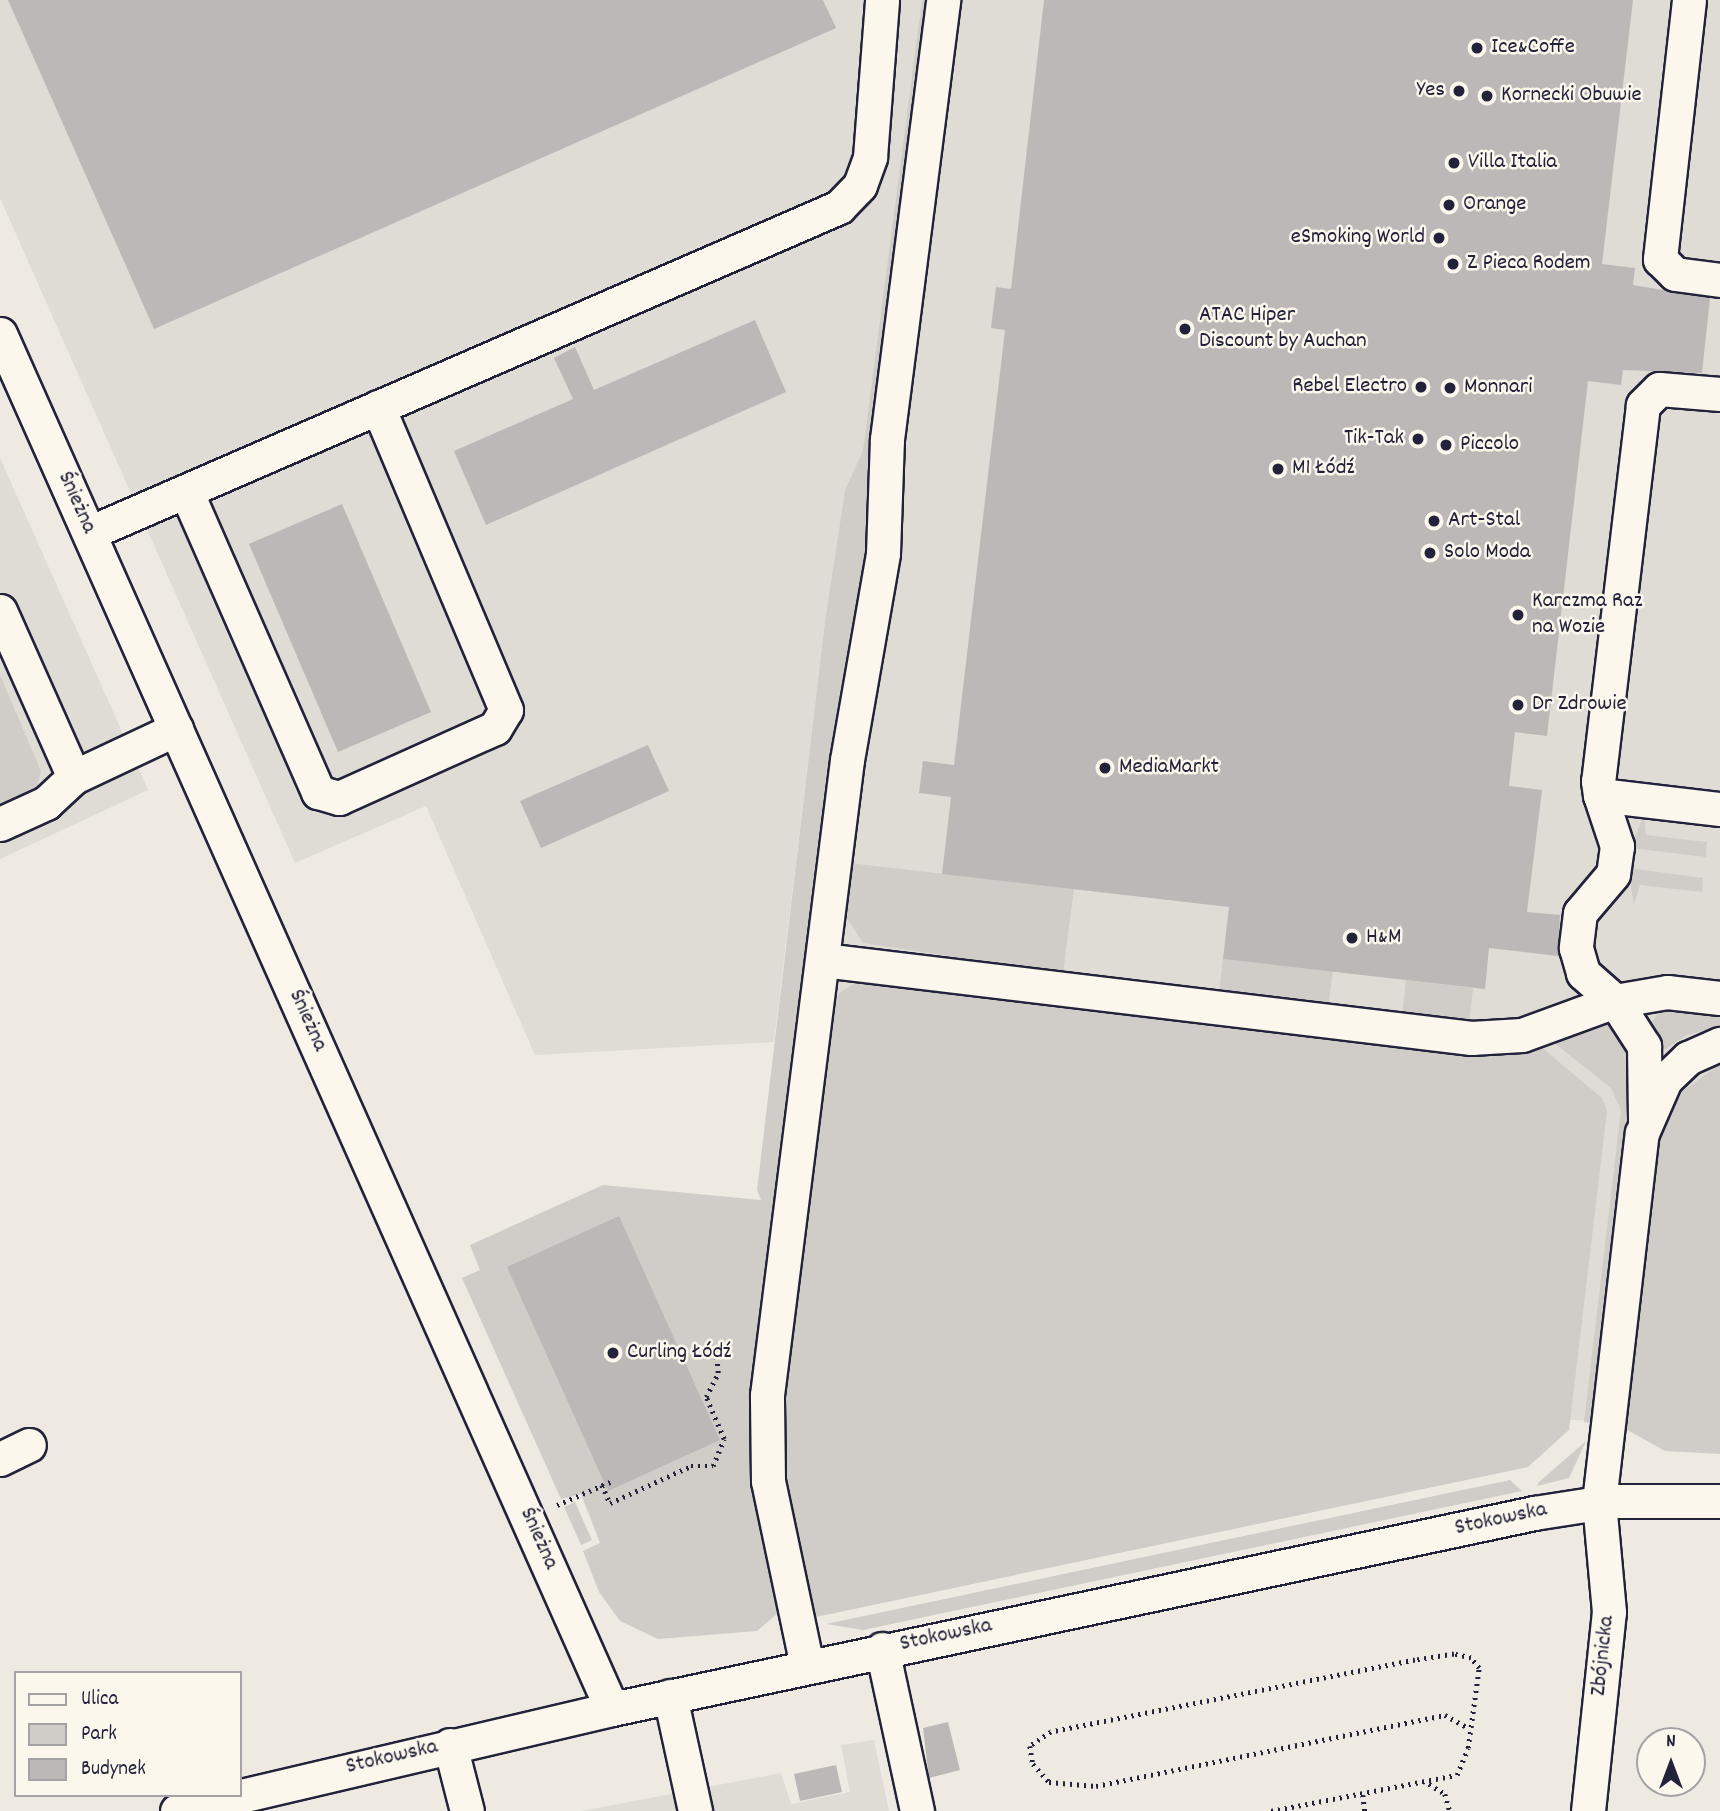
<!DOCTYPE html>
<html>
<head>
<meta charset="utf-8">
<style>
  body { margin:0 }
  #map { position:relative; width:1720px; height:1811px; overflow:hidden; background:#eeeae2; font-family:Dekko,sans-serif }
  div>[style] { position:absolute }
  .built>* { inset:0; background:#dfdbd5 }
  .green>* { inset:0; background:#d0cdc9 }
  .building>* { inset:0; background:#bcb8b8 }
  .path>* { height:4.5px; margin-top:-2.25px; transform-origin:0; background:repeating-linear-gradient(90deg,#22223b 0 2px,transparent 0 7px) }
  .roads { filter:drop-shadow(2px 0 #22223b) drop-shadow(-2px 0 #22223b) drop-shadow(0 2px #22223b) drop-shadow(0 -2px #22223b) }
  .minor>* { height:33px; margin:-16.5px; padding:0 16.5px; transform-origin:16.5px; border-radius:16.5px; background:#fbf7ec }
  .dots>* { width:19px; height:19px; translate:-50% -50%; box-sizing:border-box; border:4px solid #fbf7ec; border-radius:50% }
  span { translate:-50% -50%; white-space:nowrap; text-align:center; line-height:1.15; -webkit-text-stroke:5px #fbf7ec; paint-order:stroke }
  .poi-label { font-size:23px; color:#22223b }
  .left { translate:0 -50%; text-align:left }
  .right { translate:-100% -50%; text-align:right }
  .street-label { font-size:23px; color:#22223b }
  .legend { position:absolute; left:14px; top:1671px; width:228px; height:126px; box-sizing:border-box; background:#fbf7ec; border:2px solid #a4a2a5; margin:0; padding:9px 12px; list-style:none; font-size:21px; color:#22223b }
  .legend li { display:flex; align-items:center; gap:14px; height:35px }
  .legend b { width:35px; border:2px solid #a4a2a5 }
  .north { position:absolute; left:1636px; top:1727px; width:70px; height:70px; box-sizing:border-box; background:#fbf7ec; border:2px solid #a4a2a5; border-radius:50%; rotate:0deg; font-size:19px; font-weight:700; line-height:28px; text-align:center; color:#22223b }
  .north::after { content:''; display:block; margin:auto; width:24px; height:32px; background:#22223b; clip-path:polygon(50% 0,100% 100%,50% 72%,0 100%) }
</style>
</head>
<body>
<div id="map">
  <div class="built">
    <div style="clip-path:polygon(0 0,1720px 0,1720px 1444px,1643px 1424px,1560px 1419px,1517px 1456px,761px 1616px,740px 1510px,862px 455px,845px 490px,825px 621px,774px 1042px,535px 1055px,426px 806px,295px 863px,0 198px)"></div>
    <div style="clip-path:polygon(0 458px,148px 790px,0 859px)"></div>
    <div style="clip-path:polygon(874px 1740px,889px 1811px,582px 1811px,781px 1773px,791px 1804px,850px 1792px,841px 1745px)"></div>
  </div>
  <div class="green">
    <div style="clip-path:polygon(922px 0,928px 0,870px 531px,751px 1410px,752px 1473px,777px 1614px,757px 1631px,658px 1639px,620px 1621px,599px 1592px,583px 1551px,600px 1543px,581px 1494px,561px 1499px,462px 1278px,480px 1270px,470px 1245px,603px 1185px,761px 1200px,757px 1190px,825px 621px,845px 490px,863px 451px)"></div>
    <div style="clip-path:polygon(0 675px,41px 771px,36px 791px,0 810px)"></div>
    <div style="clip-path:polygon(1644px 814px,1646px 835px,1707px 842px,1706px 857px,1631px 848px)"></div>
    <div style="clip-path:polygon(849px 863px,1074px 889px,1063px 973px,863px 943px,844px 914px)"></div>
    <div style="clip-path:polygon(1628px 868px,1703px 878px,1702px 892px,1640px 885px,1634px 905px)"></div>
    <div style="clip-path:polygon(1223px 959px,1333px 971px,1328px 1007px,1219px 993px)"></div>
    <div style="clip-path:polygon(860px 980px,1473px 1053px,1540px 1046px,1602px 1098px,1607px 1111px,1569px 1430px,1528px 1467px,816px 1617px,784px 1488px,782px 1401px,831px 1009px,839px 993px)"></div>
    <div style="clip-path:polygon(1406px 980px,1473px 988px,1469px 1024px,1402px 1016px)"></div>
    <div style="clip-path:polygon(1662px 1007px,1720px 1012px,1720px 1025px,1685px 1036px,1660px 1053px,1650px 1025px)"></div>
    <div style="clip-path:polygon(1609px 1018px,1630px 1035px,1631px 1102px,1591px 1423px,1584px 1422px,1621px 1110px,1611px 1088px,1553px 1042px)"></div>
    <div style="clip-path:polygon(1720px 1064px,1720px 1454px,1665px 1451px,1620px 1426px,1657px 1136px,1683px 1091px)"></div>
    <div style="clip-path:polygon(1586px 1441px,1569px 1478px,1537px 1486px,1539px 1482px)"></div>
    <div style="clip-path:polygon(1510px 1480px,1522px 1491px,863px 1630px,826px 1624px)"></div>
    <div style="clip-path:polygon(575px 1502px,592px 1540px,581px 1545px,564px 1507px)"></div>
  </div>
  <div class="building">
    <div style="clip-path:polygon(8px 0,823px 0,836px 28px,154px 329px)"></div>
    <div style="clip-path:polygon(1044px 0,1633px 0,1602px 264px,1635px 268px,1633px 285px,1710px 298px,1702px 373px,1623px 370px,1621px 385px,1588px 381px,1547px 736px,1515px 732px,1509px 786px,1542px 790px,1527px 912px,1560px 915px,1558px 956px,1489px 948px,1485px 989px,1223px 959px,1229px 907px,942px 874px,951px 797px,919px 793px,923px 761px,954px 765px,1005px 330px,991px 328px,996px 287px,1011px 289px)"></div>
    <div style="clip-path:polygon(755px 320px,786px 392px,486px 525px,454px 451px,573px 399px,554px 358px,575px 347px,594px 390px)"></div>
    <div style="clip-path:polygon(342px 504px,431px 712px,338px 752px,249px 544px)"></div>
    <div style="clip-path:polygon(648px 745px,669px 791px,541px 848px,520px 801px)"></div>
    <div style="clip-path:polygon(619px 1216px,720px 1440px,608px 1491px,507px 1267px)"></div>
    <div style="clip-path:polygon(948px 1722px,960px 1770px,929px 1778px,923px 1728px)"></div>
    <div style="clip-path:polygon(836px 1765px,842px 1792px,800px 1801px,794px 1774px)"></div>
  </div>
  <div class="path">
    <div style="left:602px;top:1485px;width:20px;rotate:66deg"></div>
    <div style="left:610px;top:1503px;width:89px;rotate:-24.6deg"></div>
    <div style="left:691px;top:1466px;width:22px"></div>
    <div style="left:713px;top:1466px;width:29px;rotate:-68deg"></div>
    <div style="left:724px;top:1439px;width:46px;rotate:-113.2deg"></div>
    <div style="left:706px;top:1397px;width:27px;rotate:-63deg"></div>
    <div style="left:718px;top:1373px;width:24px;rotate:-95deg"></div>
    <div style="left:557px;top:1505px;width:58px;rotate:-23.5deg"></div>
    <div style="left:1429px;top:1784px;width:19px;rotate:32deg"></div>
    <div style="left:1445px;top:1794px;width:18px;rotate:74deg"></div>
    <div style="left:1363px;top:1795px;width:16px;rotate:83deg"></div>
    <div style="left:1271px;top:1811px;width:189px;rotate:-11deg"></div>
    <div style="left:1457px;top:1775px;width:29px;rotate:-68deg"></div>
    <div style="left:1468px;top:1748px;width:81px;rotate:-82.2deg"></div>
    <div style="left:1479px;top:1668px;width:13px;rotate:-129deg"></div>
    <div style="left:1471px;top:1658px;width:17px;rotate:-167deg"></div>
    <div style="left:1454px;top:1654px;width:39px;rotate:171deg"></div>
    <div style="left:1415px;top:1660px;width:371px;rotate:168.8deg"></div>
    <div style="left:1051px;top:1732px;width:25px;rotate:146deg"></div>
    <div style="left:1030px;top:1746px;width:18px;rotate:81deg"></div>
    <div style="left:1033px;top:1764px;width:24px;rotate:48deg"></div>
    <div style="left:1049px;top:1782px;width:47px;rotate:4.9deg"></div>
    <div style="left:1096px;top:1786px;width:356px;rotate:-11.5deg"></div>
    <div style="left:1445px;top:1715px;width:26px;rotate:29deg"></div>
  </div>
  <div class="roads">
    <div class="minor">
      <div style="left:1689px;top:0;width:261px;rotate:96.4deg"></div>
      <div style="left:1660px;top:259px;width:21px;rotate:45deg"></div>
      <div style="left:1675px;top:274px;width:45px;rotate:7.6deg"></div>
      <div style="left:0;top:334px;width:1505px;rotate:66.01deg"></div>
      <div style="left:1720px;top:394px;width:61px;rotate:-175.3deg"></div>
      <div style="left:1659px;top:389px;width:23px;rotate:135deg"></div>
      <div style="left:1643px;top:405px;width:379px;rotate:96.8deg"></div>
      <div style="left:1598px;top:781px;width:14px;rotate:82deg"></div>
      <div style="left:1600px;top:795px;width:121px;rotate:6.7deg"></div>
      <div style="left:186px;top:491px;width:329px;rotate:66.3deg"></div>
      <div style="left:318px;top:792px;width:22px;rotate:16deg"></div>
      <div style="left:339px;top:798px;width:171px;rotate:-24.2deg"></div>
      <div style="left:495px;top:728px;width:21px;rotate:-59deg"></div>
      <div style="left:506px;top:710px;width:329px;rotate:-112.9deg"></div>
      <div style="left:89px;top:533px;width:818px;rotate:-23.49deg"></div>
      <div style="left:839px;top:207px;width:30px;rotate:-46deg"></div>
      <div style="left:860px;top:185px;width:30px;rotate:-70deg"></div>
      <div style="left:870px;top:157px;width:157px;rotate:-85.6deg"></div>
      <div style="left:0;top:611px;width:182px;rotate:66deg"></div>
      <div style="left:1600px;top:795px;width:54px;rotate:71.6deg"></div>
      <div style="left:1617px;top:846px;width:28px;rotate:98deg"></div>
      <div style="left:1613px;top:874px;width:51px;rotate:130.2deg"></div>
      <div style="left:1580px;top:913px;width:35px;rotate:97deg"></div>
      <div style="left:1576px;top:948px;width:26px;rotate:74deg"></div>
      <div style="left:1583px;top:973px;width:43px;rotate:41.2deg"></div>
      <div style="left:1615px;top:1001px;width:53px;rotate:-9.8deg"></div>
      <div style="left:1667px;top:992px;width:53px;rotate:6.5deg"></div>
      <div style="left:0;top:824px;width:51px;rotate:-24.5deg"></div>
      <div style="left:46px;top:803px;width:38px;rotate:-43deg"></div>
      <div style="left:74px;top:777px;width:113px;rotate:-25.2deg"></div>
      <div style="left:823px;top:960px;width:653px;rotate:6.86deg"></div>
      <div style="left:1471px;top:1038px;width:51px;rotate:-3.4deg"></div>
      <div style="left:1522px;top:1035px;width:99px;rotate:-20.1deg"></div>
      <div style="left:1615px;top:1001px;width:54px;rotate:57.2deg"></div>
      <div style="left:1644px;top:1046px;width:74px;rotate:89.2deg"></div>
      <div style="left:0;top:1459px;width:32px;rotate:-26deg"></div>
      <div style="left:882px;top:1649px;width:166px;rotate:77.8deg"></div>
      <div style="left:807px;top:1666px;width:189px;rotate:-101.9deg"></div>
      <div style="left:768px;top:1481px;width:86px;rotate:-90.7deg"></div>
      <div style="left:767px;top:1395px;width:640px;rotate:-82.82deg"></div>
      <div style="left:847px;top:760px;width:210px;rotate:-80.1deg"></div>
      <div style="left:883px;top:553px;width:114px;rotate:-88deg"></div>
      <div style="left:887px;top:439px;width:443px;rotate:-82.7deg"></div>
      <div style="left:670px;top:1696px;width:118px;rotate:77.7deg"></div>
      <div style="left:450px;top:1745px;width:68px;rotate:75.6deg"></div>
      <div style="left:177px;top:1811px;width:447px;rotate:-13.2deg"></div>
      <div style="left:612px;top:1709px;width:943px;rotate:-12deg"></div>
      <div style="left:1534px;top:1513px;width:78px;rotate:-8.9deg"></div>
      <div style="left:1611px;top:1501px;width:109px"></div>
      <div style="left:1588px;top:1811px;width:200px;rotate:-84deg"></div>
      <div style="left:1609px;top:1612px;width:110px;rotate:-95.2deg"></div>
      <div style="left:1599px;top:1502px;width:371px;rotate:-83.4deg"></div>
      <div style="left:1642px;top:1133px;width:58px;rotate:-66.5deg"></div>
      <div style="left:1665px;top:1080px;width:32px;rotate:-44deg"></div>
      <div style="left:1688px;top:1058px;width:35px;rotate:-24deg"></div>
    </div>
  </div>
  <div class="dots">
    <div style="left:1477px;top:48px;background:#22223b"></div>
    <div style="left:1459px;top:91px;background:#22223b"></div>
    <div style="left:1487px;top:96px;background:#22223b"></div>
    <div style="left:1454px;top:163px;background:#22223b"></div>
    <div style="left:1449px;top:205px;background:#22223b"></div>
    <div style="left:1439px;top:238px;background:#22223b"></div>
    <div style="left:1453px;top:264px;background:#22223b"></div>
    <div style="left:1185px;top:329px;background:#22223b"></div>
    <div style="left:1421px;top:387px;background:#22223b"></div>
    <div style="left:1450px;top:388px;background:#22223b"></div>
    <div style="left:1418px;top:439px;background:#22223b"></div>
    <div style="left:1446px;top:445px;background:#22223b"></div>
    <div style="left:1278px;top:469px;background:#22223b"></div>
    <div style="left:1434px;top:521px;background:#22223b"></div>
    <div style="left:1430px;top:553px;background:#22223b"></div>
    <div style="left:1518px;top:615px;background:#22223b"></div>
    <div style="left:1518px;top:705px;background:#22223b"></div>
    <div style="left:1105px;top:768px;background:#22223b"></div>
    <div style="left:1352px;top:938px;background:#22223b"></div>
    <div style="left:613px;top:1353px;background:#22223b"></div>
  </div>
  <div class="poi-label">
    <span class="left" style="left:1491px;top:48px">Ice&amp;Coffe</span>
    <span class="right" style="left:1445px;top:91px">Yes</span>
    <span class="left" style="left:1501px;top:96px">Kornecki Obuwie</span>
    <span class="left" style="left:1468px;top:163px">Villa Italia</span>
    <span class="left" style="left:1463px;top:205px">Orange</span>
    <span class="right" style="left:1425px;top:238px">eSmoking World</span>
    <span class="left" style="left:1467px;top:264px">Z Pieca Rodem</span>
    <span class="left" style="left:1199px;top:329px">ATAC Hiper<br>Discount by Auchan</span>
    <span class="right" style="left:1407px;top:387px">Rebel Electro</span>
    <span class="left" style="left:1464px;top:388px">Monnari</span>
    <span class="right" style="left:1404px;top:439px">Tik-Tak</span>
    <span class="left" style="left:1460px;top:445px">Piccolo</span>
    <span class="left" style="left:1292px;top:469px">M1 Łódź</span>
    <span class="left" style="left:1448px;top:521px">Art-Stal</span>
    <span class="left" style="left:1444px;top:553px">Solo Moda</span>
    <span class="left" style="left:1532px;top:615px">Karczma Raz<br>na Wozie</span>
    <span class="left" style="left:1532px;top:705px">Dr Zdrowie</span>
    <span class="left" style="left:1119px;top:768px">MediaMarkt</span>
    <span class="left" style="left:1366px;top:938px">H&amp;M</span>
    <span class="left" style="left:627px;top:1353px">Curling Łódź</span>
  </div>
  <div class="street-label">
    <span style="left:76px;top:503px;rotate:66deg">Śnieżna</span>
    <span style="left:307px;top:1021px;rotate:66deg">Śnieżna</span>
    <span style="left:1501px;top:1520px;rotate:-12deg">Stokowska</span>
    <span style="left:538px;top:1539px;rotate:66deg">Śnieżna</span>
    <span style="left:946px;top:1636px;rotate:-12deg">Stokowska</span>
    <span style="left:1604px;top:1656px;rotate:-84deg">Zbójnicka</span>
    <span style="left:392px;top:1758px;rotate:-13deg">Stokowska</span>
  </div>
  <ul class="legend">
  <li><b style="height:9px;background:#fbf7ec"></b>Ulica</li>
  <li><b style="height:19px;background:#d0cdc9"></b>Park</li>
  <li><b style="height:19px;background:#bcb8b8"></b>Budynek</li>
  </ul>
  <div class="north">N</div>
</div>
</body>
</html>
